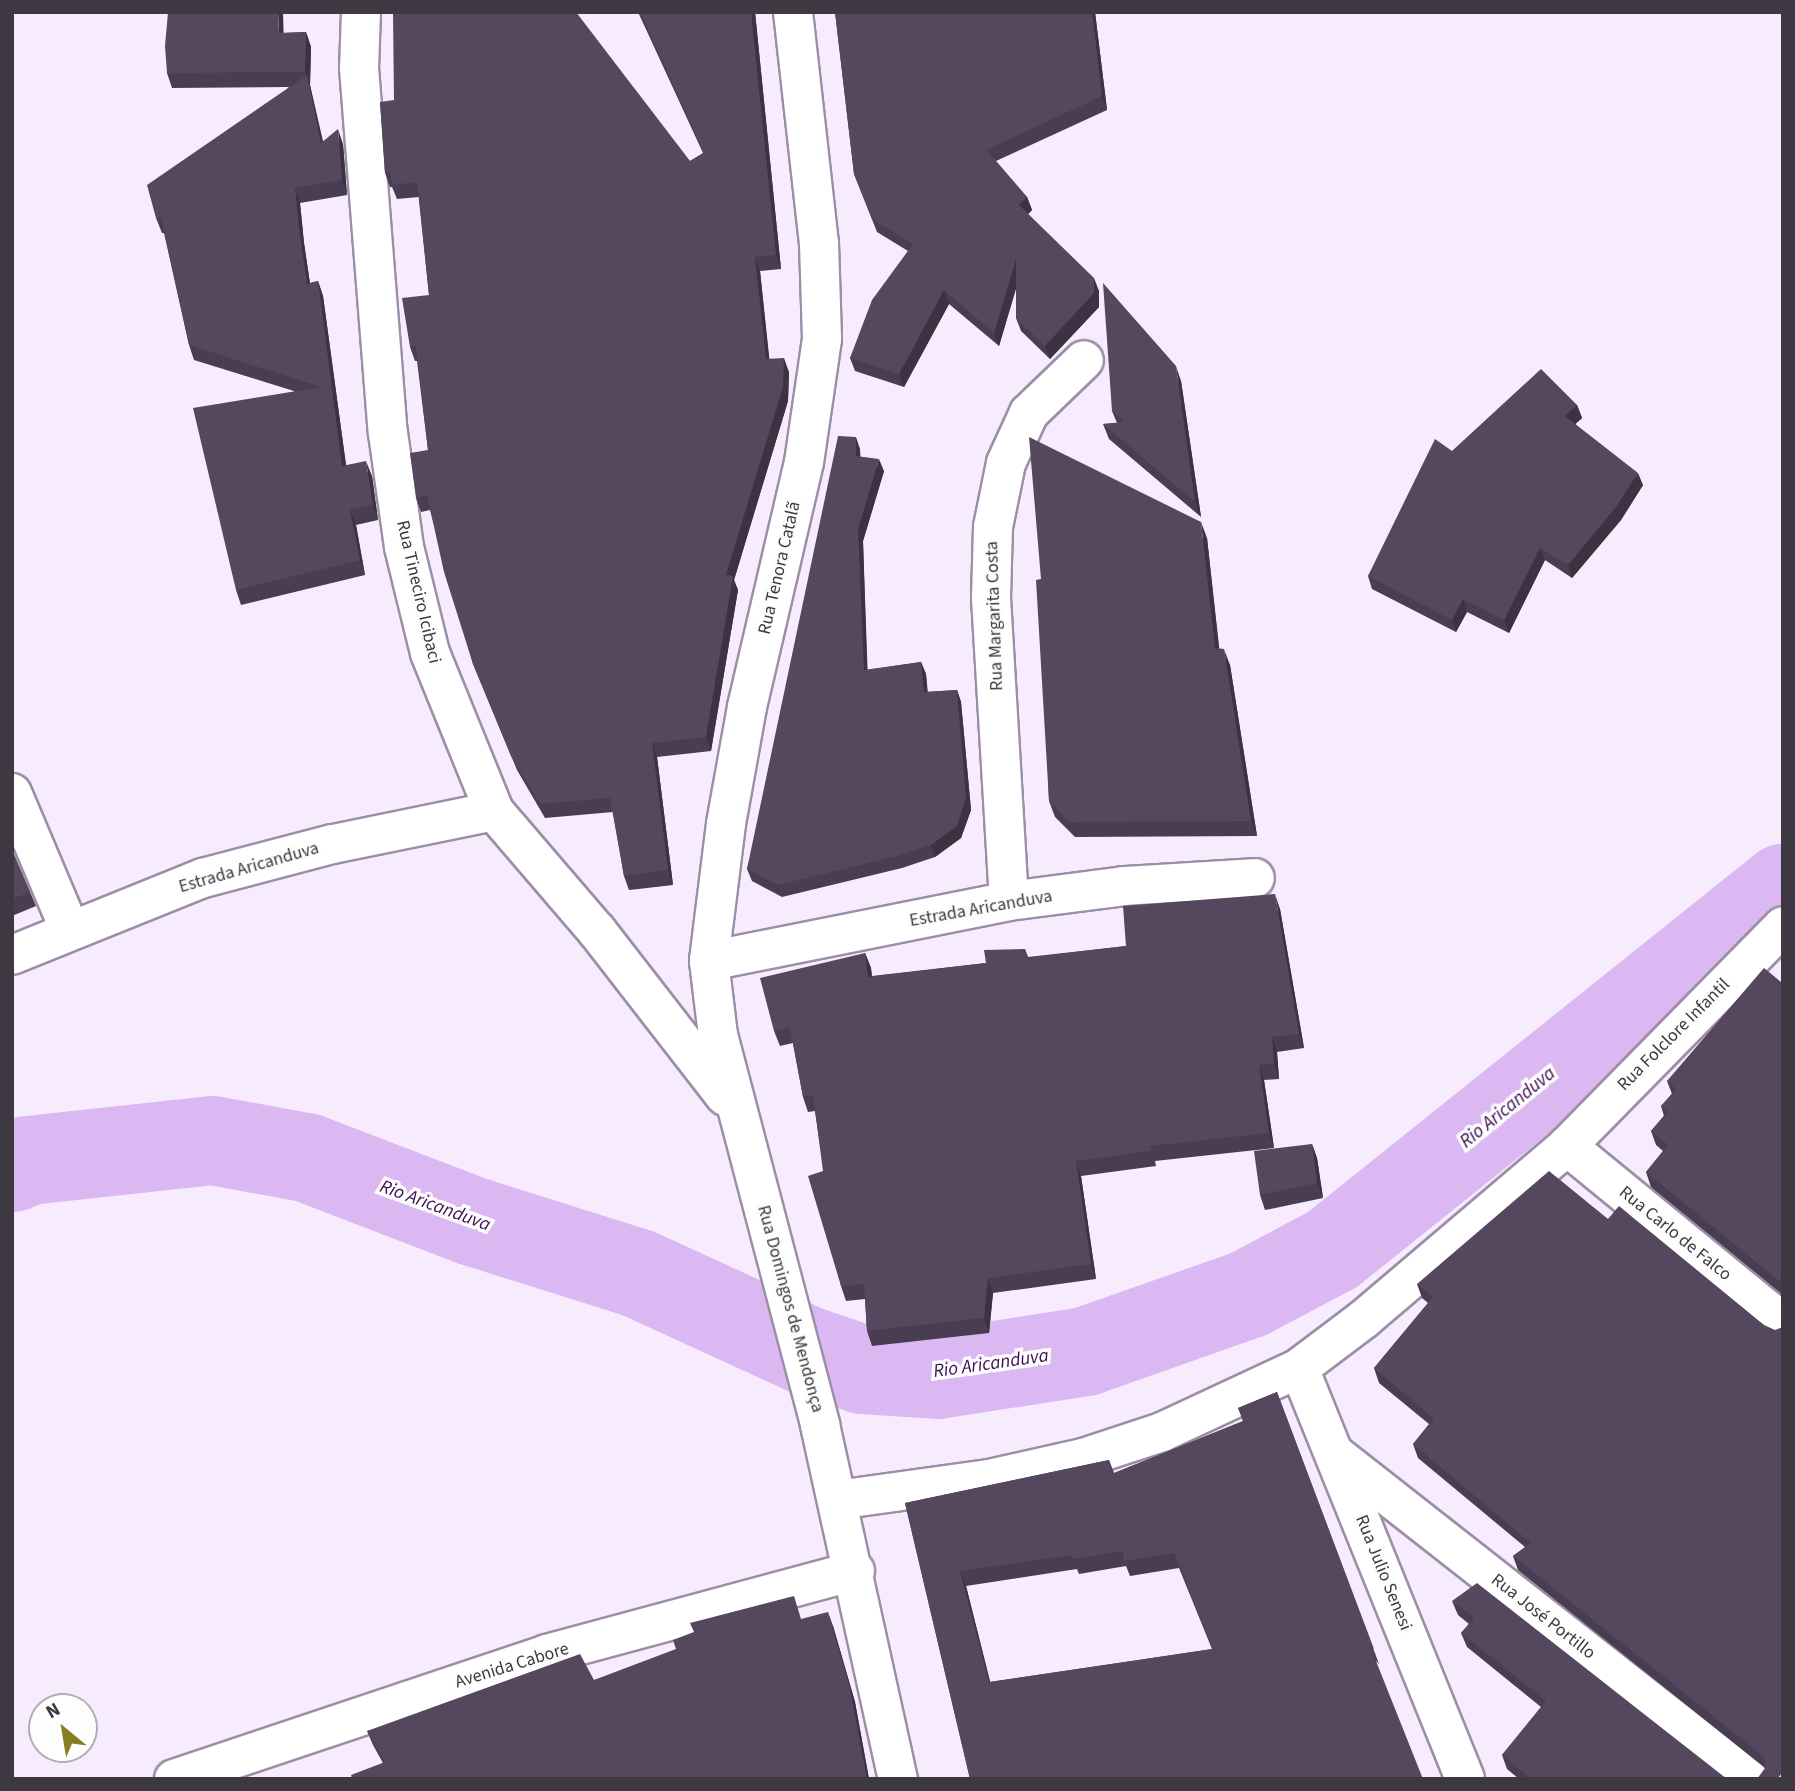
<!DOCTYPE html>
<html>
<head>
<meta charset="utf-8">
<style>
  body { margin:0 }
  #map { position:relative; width:1795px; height:1791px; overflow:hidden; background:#f6ecfd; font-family:"Source Sans 3",sans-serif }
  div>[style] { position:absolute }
  .river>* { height:89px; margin:-44.5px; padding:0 44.5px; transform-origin:44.5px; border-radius:44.5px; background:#dcb8f3 }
  .roads { filter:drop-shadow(2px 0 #9d8ea8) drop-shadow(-2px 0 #9d8ea8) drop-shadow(0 2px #9d8ea8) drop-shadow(0 -2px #9d8ea8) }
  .minor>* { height:38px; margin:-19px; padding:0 19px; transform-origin:19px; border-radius:19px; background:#fff }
  .wall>* { inset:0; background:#493d51 }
  .shaded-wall>* { inset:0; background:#3c3242 }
  .building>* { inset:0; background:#55475e }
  span { translate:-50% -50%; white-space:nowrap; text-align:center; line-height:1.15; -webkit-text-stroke:7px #fdfdfd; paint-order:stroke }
  .street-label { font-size:18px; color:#3e3843 }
  .water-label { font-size:19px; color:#3c0e52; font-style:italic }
  .frame { position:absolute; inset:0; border:14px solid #3e3843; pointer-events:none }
  .north { position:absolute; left:28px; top:1693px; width:70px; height:70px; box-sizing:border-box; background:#fdfdfd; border:2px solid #b1aeb3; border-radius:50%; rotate:330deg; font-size:19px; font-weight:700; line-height:28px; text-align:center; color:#3e3843 }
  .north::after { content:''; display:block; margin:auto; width:24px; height:32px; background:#897d24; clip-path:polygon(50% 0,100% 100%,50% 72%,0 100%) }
</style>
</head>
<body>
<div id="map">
  <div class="river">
    <div style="left:12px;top:1167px;width:17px;rotate:-24deg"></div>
    <div style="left:28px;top:1160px;width:185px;rotate:-6.2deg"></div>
    <div style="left:212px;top:1140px;width:96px;rotate:10.3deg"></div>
    <div style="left:306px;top:1157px;width:179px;rotate:21deg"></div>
    <div style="left:473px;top:1221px;width:173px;rotate:17.5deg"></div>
    <div style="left:638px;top:1273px;width:183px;rotate:24.6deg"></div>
    <div style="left:804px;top:1349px;width:61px;rotate:19deg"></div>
    <div style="left:862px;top:1369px;width:75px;rotate:3.8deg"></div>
    <div style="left:937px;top:1374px;width:150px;rotate:-8.8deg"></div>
    <div style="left:1085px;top:1351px;width:172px;rotate:-19.4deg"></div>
    <div style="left:1247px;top:1294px;width:96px;rotate:-27.9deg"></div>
    <div style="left:1332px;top:1249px;width:578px;rotate:-38.68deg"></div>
  </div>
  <div class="roads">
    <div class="minor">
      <div style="left:361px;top:12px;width:56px;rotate:92deg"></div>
      <div style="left:359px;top:68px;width:366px;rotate:85.5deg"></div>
      <div style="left:388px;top:433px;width:115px;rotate:82deg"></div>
      <div style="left:404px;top:547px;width:109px;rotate:76.2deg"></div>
      <div style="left:430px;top:653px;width:170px;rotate:67.9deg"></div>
      <div style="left:494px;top:811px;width:158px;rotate:49.4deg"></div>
      <div style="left:597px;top:931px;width:209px;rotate:52.2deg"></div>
      <div style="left:793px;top:12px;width:232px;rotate:83.6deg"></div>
      <div style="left:819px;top:243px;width:96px;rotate:88.2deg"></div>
      <div style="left:822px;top:339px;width:124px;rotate:98.3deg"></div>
      <div style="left:804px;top:462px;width:252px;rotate:103.1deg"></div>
      <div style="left:747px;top:707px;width:119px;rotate:100.2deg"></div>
      <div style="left:726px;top:824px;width:138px;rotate:97.1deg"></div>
      <div style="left:709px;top:961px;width:75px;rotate:83.1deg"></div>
      <div style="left:718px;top:1035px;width:403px;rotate:75.3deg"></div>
      <div style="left:820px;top:1425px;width:362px;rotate:77.6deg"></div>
      <div style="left:12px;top:793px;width:149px;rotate:67.1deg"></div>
      <div style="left:1009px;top:901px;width:304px;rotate:-93.4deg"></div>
      <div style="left:991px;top:598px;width:71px;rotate:-88.4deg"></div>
      <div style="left:993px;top:527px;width:65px;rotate:-78.5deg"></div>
      <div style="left:1006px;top:463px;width:55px;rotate:-65.3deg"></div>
      <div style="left:1029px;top:413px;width:76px;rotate:-43.9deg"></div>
      <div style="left:12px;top:955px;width:206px;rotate:-22deg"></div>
      <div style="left:203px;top:878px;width:134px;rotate:-14.7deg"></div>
      <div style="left:333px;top:844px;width:164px;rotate:-11.6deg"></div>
      <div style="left:709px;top:961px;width:306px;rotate:-11.3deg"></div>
      <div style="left:1009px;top:901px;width:116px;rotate:-7.4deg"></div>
      <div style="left:1124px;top:886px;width:131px;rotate:-3.5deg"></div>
      <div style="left:1567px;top:1146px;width:279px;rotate:39.3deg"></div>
      <div style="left:1299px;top:1368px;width:443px;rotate:68deg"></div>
      <div style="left:1336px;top:1455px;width:525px;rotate:38.11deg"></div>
      <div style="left:837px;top:1500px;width:153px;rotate:-7.9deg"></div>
      <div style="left:989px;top:1479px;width:96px;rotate:-12.6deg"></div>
      <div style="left:1083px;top:1458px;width:83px;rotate:-18.2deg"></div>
      <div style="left:1162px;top:1432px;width:151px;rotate:-25deg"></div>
      <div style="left:1299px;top:1368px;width:81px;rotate:-37deg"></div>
      <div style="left:1364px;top:1319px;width:267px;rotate:-40.4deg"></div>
      <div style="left:1567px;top:1146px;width:308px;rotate:-45.5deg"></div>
      <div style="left:174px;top:1779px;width:393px;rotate:-18.5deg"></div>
      <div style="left:547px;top:1654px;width:319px;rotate:-15.1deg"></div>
    </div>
  </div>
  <div class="wall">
    <div style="clip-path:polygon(638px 12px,755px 12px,781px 269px,760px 271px,769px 359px,789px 372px,788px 401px,734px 580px,738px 590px,711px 751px,657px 757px,673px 885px,629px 890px,624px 876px,613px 812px,545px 818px,517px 770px,473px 664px,430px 510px,421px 512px,416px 498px,428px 450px,417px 361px,415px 361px,410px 347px,429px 295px,419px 197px,397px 199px,392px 187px,390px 187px,385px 173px,380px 102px,690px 161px,703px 153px)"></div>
    <div style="clip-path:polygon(835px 12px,1095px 12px,1107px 110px,996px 161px,1027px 197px,1032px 210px,1028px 214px,1099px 291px,1099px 307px,1050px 359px,1021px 331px,1016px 318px,1016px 288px,999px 346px,949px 304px,904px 387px,855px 371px,850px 358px,908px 251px,877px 232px,854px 174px)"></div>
    <div style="clip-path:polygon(306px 32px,311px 47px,310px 85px,323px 141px,343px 144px,347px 195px,300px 203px,304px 243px,310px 283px,318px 281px,323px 296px,346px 465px,372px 476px,378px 520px,356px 525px,365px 575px,241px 605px,236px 590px,294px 391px,194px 360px,189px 345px,164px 233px,162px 233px,156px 218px,289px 87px,172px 88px,167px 73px,284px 33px)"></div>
    <div style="clip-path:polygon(1181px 381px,1201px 517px,1109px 439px,1103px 424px,1117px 423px,1112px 411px)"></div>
    <div style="clip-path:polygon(1577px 405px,1582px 418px,1575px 424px,1643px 485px,1621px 520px,1572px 578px,1545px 560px,1509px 633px,1467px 612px,1456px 632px,1372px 589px,1368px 576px,1452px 451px)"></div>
    <div style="clip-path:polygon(860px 449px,860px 457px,884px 471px,863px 541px,867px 670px,921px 662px,926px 674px,927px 692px,957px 690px,961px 702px,971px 810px,961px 838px,935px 857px,902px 868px,782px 897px,752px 881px,747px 869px)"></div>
    <div style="clip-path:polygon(1207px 538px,1219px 649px,1230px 665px,1257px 836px,1075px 837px,1055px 817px,1049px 801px,1041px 579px)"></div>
    <div style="clip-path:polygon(12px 850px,36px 906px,12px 916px)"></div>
    <div style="clip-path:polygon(1280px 909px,1304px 1048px,1277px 1052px,1279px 1079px,1264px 1080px,1274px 1148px,1155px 1161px,1156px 1166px,1081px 1176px,1096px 1279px,993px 1293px,989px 1333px,872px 1346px,867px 1331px,865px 1299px,846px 1301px,841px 1286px,815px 1111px,808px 1112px,803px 1097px,793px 1043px,780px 1046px,774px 1031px,865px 953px,871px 968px,872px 976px,986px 963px,1025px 949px,1028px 957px,1126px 946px)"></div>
    <div style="clip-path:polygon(1783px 980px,1783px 1295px,1651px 1187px,1646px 1172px,1663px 1151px,1656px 1145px,1651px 1131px,1664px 1116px,1661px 1106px,1672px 1094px,1667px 1081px)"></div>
    <div style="clip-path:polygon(1312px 1144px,1317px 1158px,1323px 1198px,1265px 1210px,1260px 1195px)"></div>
    <div style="clip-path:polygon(1608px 1219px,1764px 1325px,1765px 1768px,1518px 1570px,1513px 1556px,1525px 1547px,1418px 1458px,1413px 1444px,1429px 1424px,1379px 1383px,1374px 1368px,1428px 1303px,1422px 1298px,1417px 1284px)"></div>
    <div style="clip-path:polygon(evenodd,1277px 1392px,1379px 1664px,1376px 1661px,970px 1779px,905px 1503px,1109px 1460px,1114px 1473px,1243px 1421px,1238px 1408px,1277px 1392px,1126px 1566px,1130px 1576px,1179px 1568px,1212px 1649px,990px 1682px,966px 1586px,1077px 1569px,1079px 1574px,1126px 1566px)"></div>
    <div style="clip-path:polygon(1452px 1601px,1727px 1779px,1519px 1779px,1507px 1769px,1502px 1755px,1541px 1707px,1467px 1647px,1461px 1633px,1469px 1624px,1458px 1615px)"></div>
    <div style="clip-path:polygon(802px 1619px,833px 1626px,855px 1702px,869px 1779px,352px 1779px,383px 1763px,373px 1745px,367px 1731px,594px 1680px)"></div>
  </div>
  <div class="shaded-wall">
    <div style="clip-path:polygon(278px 12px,283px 12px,284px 48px,279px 33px)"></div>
    <div style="clip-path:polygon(751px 12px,755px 12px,781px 269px,776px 255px)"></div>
    <div style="clip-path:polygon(1092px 12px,1095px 12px,1107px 110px,1102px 96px)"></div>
    <div style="clip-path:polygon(306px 32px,311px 47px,310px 85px,326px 158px,321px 143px,308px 81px,305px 72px)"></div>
    <div style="clip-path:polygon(338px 129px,343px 144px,347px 195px,342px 180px)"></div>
    <div style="clip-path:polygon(295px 188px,300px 203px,304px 243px,312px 298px,307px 284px,299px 228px)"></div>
    <div style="clip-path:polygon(1027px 197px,1032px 210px,1024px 218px,1019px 205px)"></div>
    <div style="clip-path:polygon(755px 257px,760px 271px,771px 374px,766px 359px)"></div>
    <div style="clip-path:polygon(1016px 259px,1021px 272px,999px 346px,994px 333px)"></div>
    <div style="clip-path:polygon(1094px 278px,1099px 291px,1099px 307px,1050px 359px,1045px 346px)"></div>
    <div style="clip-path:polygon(318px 281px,323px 296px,348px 480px,342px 466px)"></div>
    <div style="clip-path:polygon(944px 290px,949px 304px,904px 387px,899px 374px)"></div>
    <div style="clip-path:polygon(784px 358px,789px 372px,788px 401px,734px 580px,738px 590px,711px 751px,706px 737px,726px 575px)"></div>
    <div style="clip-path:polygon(1176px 366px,1181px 381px,1201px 517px,1195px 502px)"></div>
    <div style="clip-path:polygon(1577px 405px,1582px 418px,1570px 429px,1565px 416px)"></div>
    <div style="clip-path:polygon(856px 437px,860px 449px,861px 468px,856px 456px)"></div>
    <div style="clip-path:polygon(879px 459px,884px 471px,863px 541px,868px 682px,864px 670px,858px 529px)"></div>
    <div style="clip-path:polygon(366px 461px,372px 476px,378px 520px,373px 505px)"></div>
    <div style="clip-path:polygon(1638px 473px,1643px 485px,1621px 520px,1572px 578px,1568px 565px)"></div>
    <div style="clip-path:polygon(350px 510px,356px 525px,365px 575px,360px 560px)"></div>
    <div style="clip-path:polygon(1201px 522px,1207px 538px,1221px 664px,1215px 648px)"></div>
    <div style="clip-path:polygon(1540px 548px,1545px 560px,1509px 633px,1504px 620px)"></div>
    <div style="clip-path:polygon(1463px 599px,1467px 612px,1456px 632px,1452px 620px)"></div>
    <div style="clip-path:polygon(1224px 649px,1230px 665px,1257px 836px,1251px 821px)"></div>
    <div style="clip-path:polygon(921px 662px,926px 674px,929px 704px,924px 692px)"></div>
    <div style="clip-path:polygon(957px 690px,961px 702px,971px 810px,961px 838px,935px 857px,931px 845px)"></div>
    <div style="clip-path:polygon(652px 743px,657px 757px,673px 885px,668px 870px)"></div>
    <div style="clip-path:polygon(1275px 894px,1280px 909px,1304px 1048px,1299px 1034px)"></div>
    <div style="clip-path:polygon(865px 953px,871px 968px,873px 991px,868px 977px)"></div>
    <div style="clip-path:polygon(1272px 1037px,1277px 1052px,1279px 1079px,1274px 1064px)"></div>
    <div style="clip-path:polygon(1259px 1065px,1264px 1080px,1274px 1148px,1269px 1133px)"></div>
    <div style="clip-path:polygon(1312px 1144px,1317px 1158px,1323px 1198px,1317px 1183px)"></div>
    <div style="clip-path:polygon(1076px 1161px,1081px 1176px,1096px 1279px,1091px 1264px)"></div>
    <div style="clip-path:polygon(988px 1278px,993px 1293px,989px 1333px,984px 1318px)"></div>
    <div style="clip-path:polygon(960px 1571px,966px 1586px,994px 1697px,989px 1682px)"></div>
    <div style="clip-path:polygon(828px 1612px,833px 1626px,855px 1702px,869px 1779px,867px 1779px)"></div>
  </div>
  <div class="building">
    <div style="clip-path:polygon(168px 12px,278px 12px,279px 33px,306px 32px,305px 72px,167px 73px,165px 46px)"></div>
    <div style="clip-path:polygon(393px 12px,576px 12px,690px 161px,704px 153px,640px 12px,751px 12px,776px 255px,755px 257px,766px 359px,784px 358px,783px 387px,726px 575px,733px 576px,706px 737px,652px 743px,668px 870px,624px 876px,610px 798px,540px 804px,511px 756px,473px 664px,444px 572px,427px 495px,416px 498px,410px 453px,428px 450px,416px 346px,410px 347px,402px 298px,429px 295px,417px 182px,392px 185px,390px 172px,385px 173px,380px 102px,394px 100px)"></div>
    <div style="clip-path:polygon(835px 12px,1092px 12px,1102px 96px,986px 150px,1027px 197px,1019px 205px,1094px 278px,1094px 293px,1045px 346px,1016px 318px,1016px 259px,994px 333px,944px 290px,899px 374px,850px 358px,872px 300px,913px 244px,872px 219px,854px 174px)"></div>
    <div style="clip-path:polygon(307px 75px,321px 143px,338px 129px,342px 180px,295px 188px,299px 228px,307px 284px,318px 281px,342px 466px,366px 461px,373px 505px,350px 510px,360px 560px,236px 590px,193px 408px,321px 387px,189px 345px,161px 217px,156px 218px,147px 185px)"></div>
    <div style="clip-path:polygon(1103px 283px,1176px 366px,1195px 502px,1103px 424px,1124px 422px,1112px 411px)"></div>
    <div style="clip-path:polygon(1541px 369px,1577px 405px,1565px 416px,1638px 473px,1616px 507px,1568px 565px,1540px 548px,1504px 620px,1463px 599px,1452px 620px,1368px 576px,1435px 439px,1452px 451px)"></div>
    <div style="clip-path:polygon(838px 436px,856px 437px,856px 456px,879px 459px,858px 529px,864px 670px,921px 662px,924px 692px,957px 690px,966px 798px,957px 826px,931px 845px,897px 856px,778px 885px,747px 869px)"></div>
    <div style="clip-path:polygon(1029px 437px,1201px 522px,1215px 648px,1224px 649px,1251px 821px,1069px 822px,1049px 801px,1036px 580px,1041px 579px)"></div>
    <div style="clip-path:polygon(12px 850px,30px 892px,12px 899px)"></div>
    <div style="clip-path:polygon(1275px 894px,1299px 1034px,1272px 1037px,1274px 1064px,1259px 1065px,1269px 1133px,1150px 1146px,1151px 1151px,1076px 1161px,1091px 1264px,988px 1278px,984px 1318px,867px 1331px,864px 1284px,841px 1286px,808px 1176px,823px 1171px,813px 1095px,803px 1097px,790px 1028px,774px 1031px,760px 978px,865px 953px,868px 977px,986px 963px,984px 950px,1025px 949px,1026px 958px,1126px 946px,1123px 906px)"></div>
    <div style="clip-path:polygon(1764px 968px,1781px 982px,1783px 980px,1783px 1284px,1646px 1172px,1668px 1145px,1651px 1131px,1667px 1112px,1661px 1106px,1676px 1089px,1667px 1081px)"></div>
    <div style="clip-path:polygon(1312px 1144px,1317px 1183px,1260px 1195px,1254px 1151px)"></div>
    <div style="clip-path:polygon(1549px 1171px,1608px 1219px,1619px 1206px,1764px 1325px,1775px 1330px,1783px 1327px,1783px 1772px,1777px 1779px,1757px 1779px,1765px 1768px,1764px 1757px,1513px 1556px,1531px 1543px,1413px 1444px,1434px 1419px,1374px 1368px,1433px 1297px,1417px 1284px)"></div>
    <div style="clip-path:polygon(evenodd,1277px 1392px,1374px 1649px,1370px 1646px,1423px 1779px,970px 1779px,905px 1503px,1109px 1460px,1112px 1474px,1244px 1421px,1238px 1408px,1277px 1392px,1123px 1551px,1124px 1561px,1174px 1553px,1213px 1649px,989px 1682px,960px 1571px,1072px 1555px,1073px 1559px,1123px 1551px)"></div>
    <div style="clip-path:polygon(1477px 1583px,1727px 1779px,1531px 1779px,1502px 1755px,1546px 1701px,1461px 1633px,1474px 1618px,1452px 1601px)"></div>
    <div style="clip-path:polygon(794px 1596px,801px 1619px,828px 1612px,850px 1688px,867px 1779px,352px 1779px,351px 1775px,385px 1762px,367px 1731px,580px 1654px,594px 1680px,676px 1649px,673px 1640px,694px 1632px,690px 1623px)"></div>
  </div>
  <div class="street-label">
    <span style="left:780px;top:568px;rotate:-77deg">Rua Tenora Catalã</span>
    <span style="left:418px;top:592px;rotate:77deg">Rua Tineciro Icibaci</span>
    <span style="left:995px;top:616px;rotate:-92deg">Rua Margarita Costa</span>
    <span style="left:249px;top:868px;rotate:-16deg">Estrada Aricanduva</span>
    <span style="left:981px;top:909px;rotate:-10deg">Estrada Aricanduva</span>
    <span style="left:1674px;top:1035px;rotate:-45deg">Rua Folclore Infantil</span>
    <span style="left:1675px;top:1234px;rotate:39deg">Rua Carlo de Falco</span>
    <span style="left:790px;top:1309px;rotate:75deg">Rua Domingos de Mendonça</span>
    <span style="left:1383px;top:1573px;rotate:68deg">Rua Julio Senesi</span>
    <span style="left:1543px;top:1617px;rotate:38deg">Rua José Portillo</span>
    <span style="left:512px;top:1666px;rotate:-17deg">Avenida Cabore</span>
  </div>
  <div class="water-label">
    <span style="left:1508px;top:1108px;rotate:-39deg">Rio Aricanduva</span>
    <span style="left:435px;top:1206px;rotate:20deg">Rio Aricanduva</span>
    <span style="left:991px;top:1364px;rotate:-8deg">Rio Aricanduva</span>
  </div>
  <div class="frame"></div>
  <div class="north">N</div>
</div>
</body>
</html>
